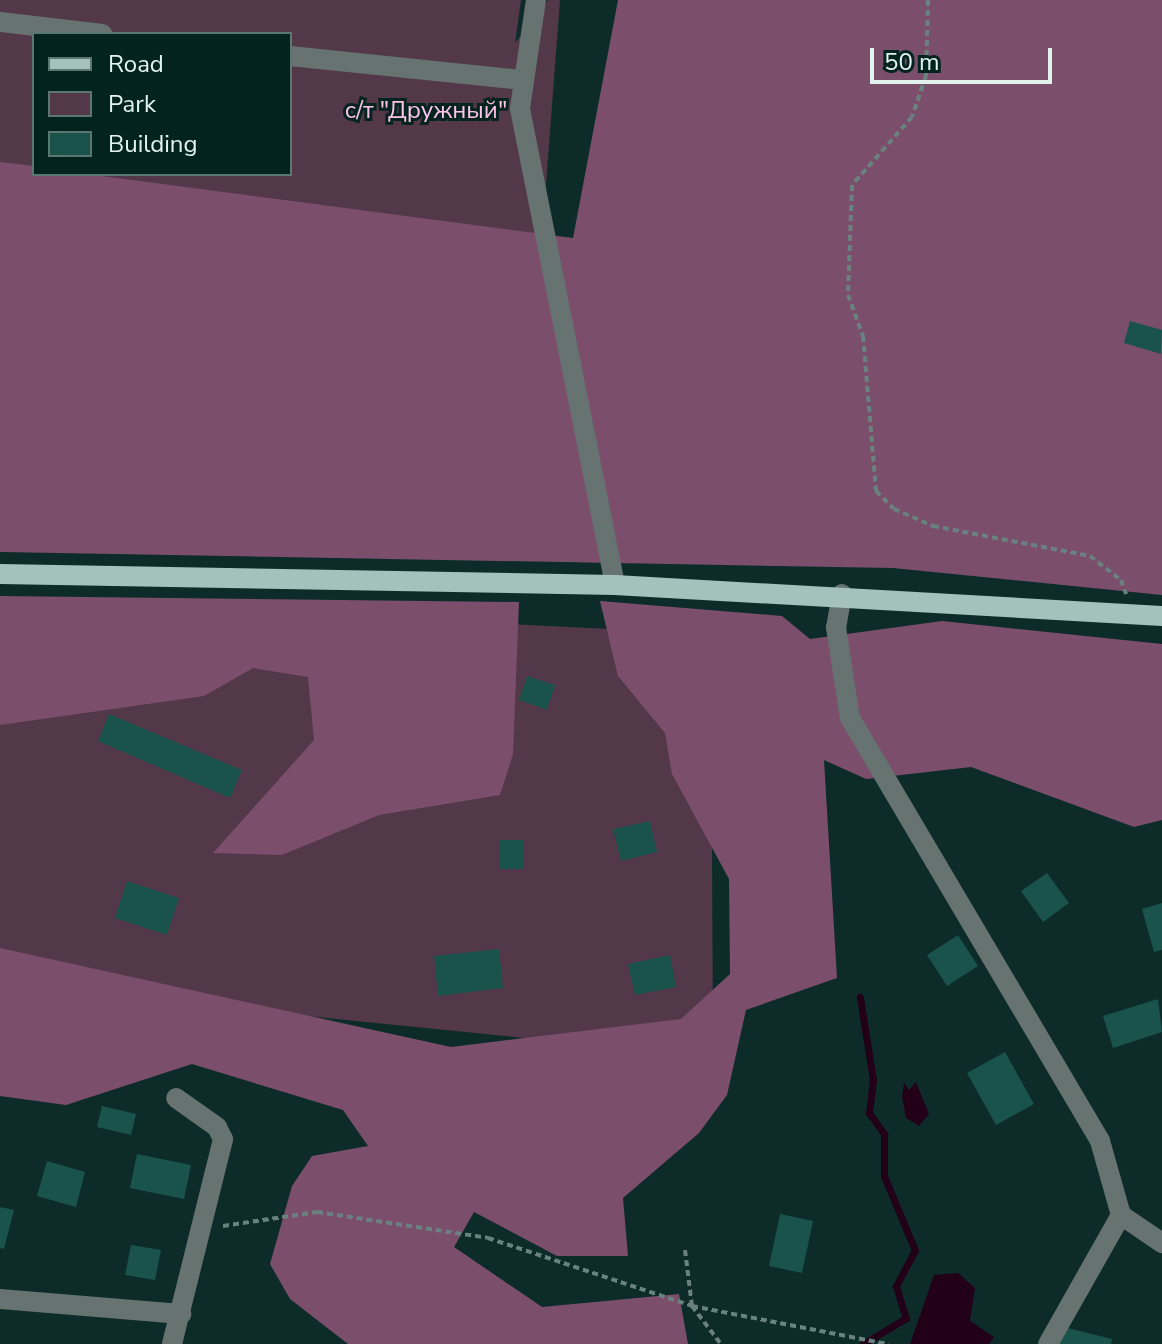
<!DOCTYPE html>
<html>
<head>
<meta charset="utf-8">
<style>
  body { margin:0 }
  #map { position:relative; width:1162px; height:1344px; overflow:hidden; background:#0d2c29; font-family:"Nunito Sans",sans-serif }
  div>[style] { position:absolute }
  .green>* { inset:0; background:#53384a }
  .forest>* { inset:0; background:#7b4e6c }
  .water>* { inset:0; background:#210018 }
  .stream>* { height:7px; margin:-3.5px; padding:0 3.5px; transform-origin:3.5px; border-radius:3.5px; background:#210018 }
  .building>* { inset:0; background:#1a534c }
  .path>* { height:4px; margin-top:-2px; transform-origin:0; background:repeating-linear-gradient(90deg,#6a827f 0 6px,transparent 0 10px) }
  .minor>* { height:20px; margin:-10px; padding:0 10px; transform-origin:10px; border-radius:10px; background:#667371 }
  .major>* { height:20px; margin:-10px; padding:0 10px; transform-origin:10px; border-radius:10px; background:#a4c1bc }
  span { translate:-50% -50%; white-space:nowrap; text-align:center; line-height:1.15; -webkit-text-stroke:6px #03231f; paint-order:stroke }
  .park-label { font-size:24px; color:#fdc2e8 }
  .legend { position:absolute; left:32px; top:32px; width:260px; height:144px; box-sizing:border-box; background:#03231f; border:2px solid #5c7672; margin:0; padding:10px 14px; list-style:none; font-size:24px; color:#e1f2ef }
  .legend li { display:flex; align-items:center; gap:16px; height:40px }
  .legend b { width:40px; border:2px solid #5c7672 }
  .scale { position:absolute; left:870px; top:48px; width:182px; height:36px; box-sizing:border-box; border:4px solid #e1f2ef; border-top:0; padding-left:10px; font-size:24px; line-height:28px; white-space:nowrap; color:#e1f2ef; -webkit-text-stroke:6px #03231f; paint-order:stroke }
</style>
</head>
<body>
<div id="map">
  <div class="green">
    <div style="clip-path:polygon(0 0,521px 0,515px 43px,548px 0,560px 0,542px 237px,39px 174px,290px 174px,290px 34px,34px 34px,34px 173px,0 169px)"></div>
    <div style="clip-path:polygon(0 599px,711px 634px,713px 1057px,277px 1013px,0 959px)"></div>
  </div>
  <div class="forest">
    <div style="clip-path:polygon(618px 0,1162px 0,1162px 595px,893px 568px,0 552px,0 162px,34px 166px,34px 174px,86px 174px,573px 238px)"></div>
    <div style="clip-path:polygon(0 596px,519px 602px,513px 754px,500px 795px,379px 815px,282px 855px,213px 853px,314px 740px,308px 677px,253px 668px,204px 696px,0 725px)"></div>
    <div style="clip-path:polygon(600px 601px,782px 616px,810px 639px,942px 621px,1162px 644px,1162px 820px,1134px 827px,971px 767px,866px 779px,824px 760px,837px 978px,746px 1010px,727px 1095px,699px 1133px,623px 1198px,628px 1256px,557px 1256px,474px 1212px,454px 1247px,542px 1307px,679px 1294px,688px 1344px,348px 1344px,290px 1299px,270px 1264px,292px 1186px,312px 1156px,368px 1146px,343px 1110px,192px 1064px,66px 1105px,0 1096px,0 948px,451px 1047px,681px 1019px,730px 974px,729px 879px,672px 774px,665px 733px,618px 676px)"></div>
  </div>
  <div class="water">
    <div style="clip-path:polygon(916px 1082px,929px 1114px,919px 1126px,906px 1118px,902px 1097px,904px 1083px,909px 1090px)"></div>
    <div style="clip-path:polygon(958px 1273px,975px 1288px,970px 1321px,994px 1337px,989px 1344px,910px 1344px,934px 1275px)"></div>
  </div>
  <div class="stream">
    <div style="left:860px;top:997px;width:84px;rotate:81.1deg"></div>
    <div style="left:873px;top:1080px;width:33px;rotate:97deg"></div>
    <div style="left:869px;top:1113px;width:26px;rotate:54deg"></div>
    <div style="left:884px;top:1134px;width:42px;rotate:90deg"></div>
    <div style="left:884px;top:1176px;width:80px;rotate:67.3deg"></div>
    <div style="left:915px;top:1250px;width:41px;rotate:117.8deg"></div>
    <div style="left:896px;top:1286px;width:34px;rotate:73deg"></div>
    <div style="left:906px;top:1318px;width:50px;rotate:148.8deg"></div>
  </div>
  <div class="building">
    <div style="clip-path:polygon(1130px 321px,1162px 330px,1161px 354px,1124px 343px)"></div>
    <div style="clip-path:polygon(527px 676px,555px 685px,547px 710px,519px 700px)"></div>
    <div style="clip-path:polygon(109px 714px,242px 770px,230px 798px,98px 741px)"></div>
    <div style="clip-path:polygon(650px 821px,657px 852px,621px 861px,613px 829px)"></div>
    <div style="clip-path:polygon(500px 840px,524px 840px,524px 869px,500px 869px)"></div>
    <div style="clip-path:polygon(1047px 873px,1069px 903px,1043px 922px,1021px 891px)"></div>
    <div style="clip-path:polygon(127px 881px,179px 898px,167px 935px,115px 918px)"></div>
    <div style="clip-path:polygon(1162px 903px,1162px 950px,1154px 952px,1142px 909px)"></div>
    <div style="clip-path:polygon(958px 935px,978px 966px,947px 986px,927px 955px)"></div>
    <div style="clip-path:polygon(499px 949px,503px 988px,438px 996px,434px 956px)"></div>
    <div style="clip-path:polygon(670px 955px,676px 987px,635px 995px,628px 964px)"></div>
    <div style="clip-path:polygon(1158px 999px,1162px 1032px,1113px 1048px,1103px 1016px)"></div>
    <div style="clip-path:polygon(1005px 1052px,1034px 1104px,996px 1125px,967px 1073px)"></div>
    <div style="clip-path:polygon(102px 1106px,136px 1114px,131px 1135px,97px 1127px)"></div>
    <div style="clip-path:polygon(137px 1154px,191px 1165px,184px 1199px,130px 1188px)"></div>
    <div style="clip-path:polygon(47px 1161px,85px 1172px,76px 1207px,37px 1196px)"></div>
    <div style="clip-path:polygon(0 1207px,14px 1210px,4px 1249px,0 1248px)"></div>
    <div style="clip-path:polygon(780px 1214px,813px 1221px,802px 1273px,769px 1266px)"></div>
    <div style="clip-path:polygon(131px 1245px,161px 1250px,155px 1280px,125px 1275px)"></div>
    <div style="clip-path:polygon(1063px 1327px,1112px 1339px,1111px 1344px,1059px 1344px)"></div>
  </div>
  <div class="path">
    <div style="left:928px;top:0;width:76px;rotate:91.5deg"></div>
    <div style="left:926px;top:76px;width:43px;rotate:108.9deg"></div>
    <div style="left:912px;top:117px;width:91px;rotate:131.4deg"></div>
    <div style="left:852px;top:185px;width:110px;rotate:92.1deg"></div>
    <div style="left:848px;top:295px;width:44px;rotate:69.9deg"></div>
    <div style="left:863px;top:336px;width:156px;rotate:85.2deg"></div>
    <div style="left:876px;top:491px;width:25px;rotate:45deg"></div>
    <div style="left:894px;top:509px;width:43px;rotate:23.6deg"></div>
    <div style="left:933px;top:526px;width:160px;rotate:10.8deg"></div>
    <div style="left:1090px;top:556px;width:39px;rotate:38deg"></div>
    <div style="left:1121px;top:580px;width:15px;rotate:70deg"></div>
    <div style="left:223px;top:1226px;width:95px;rotate:-8.5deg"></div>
    <div style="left:317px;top:1212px;width:173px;rotate:8.6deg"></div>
    <div style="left:488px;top:1238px;width:215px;rotate:18.4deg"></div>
    <div style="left:692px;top:1306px;width:200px;rotate:11deg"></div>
    <div style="left:685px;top:1250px;width:56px;rotate:82.9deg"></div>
    <div style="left:692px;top:1306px;width:48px;rotate:52.7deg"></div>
  </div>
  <div class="minor">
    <div style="left:536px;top:0;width:110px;rotate:98.4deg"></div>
    <div style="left:520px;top:109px;width:485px;rotate:78.7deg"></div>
    <div style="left:0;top:22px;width:103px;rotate:6.7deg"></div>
    <div style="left:290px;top:56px;width:235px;rotate:5.9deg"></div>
    <div style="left:842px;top:594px;width:34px;rotate:100deg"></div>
    <div style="left:836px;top:627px;width:92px;rotate:81.3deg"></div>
    <div style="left:850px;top:718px;width:491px;rotate:59.4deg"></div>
    <div style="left:1100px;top:1141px;width:77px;rotate:74.2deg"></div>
    <div style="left:1121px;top:1215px;width:148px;rotate:119.5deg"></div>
    <div style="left:1121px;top:1215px;width:50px;rotate:34.3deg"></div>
    <div style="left:0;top:1299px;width:182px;rotate:4.7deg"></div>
    <div style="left:172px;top:1344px;width:211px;rotate:-76deg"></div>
    <div style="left:223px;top:1139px;width:13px;rotate:-117deg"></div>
    <div style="left:217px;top:1127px;width:50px;rotate:-144.7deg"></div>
  </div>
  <div class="major">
    <div style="left:0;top:574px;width:615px;rotate:1.02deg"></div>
    <div style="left:615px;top:585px;width:548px;rotate:3.24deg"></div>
  </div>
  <div class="park-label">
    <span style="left:426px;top:111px">с/т "Дружный"</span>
  </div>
  <ul class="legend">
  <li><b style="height:10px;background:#a4c1bc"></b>Road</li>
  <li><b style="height:22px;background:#53384a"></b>Park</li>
  <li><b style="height:22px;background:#1a534c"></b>Building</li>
  </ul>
  <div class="scale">50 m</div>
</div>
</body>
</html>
